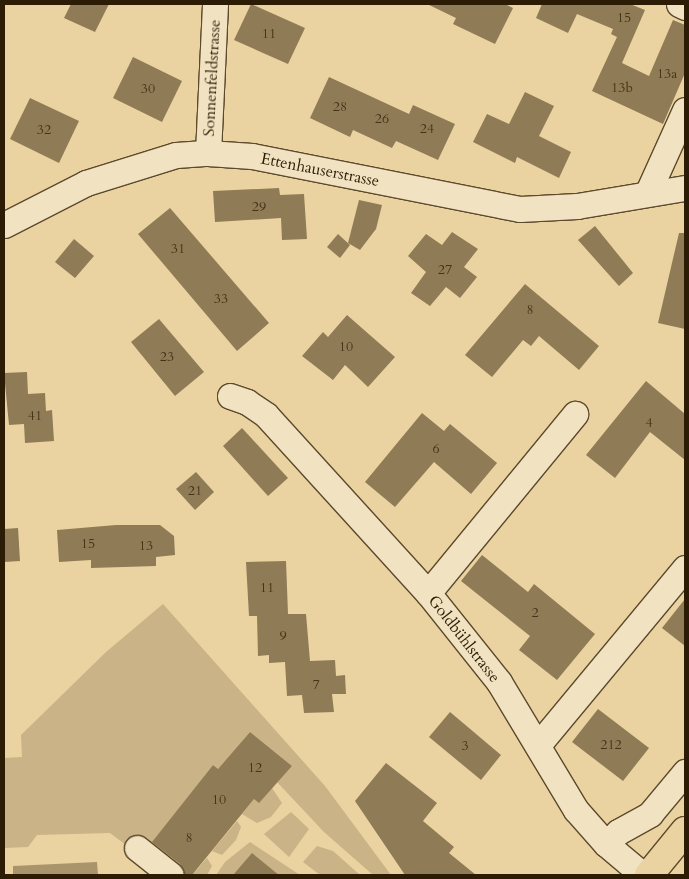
<!DOCTYPE html>
<html>
<head>
<meta charset="utf-8">
<style>
  body { margin:0 }
  #map { position:relative; width:689px; height:879px; overflow:hidden; background:#ead2a1; font-family:Cardo,serif }
  div>[style] { position:absolute }
  .green>* { inset:0; background:#cab386 }
  .water>* { inset:0; background:#aa946c }
  .building>* { inset:0; background:#8f7b56 }
  .roads { filter:drop-shadow(1px 0 #5c4a2c) drop-shadow(-1px 0 #5c4a2c) drop-shadow(0 1px #5c4a2c) drop-shadow(0 -1px #5c4a2c) }
  .minor>* { height:25px; margin:-12.5px; padding:0 12.5px; transform-origin:12.5px; border-radius:12.5px; background:#f1e2c2 }
  .major>* { height:28px; margin:-14px; padding:0 14px; transform-origin:14px; border-radius:14px; background:#ead2a1 }
  span { translate:-50% -50%; white-space:nowrap; text-align:center; line-height:1.15; -webkit-text-stroke:4px #f1e2c2; paint-order:stroke }
  .number-label { font-size:14px; color:#463419 }
  .number-label span { -webkit-text-stroke-width:0 }
  .street-label { font-size:16px; color:#2d1c05 }
  .frame { position:absolute; inset:0; border:5px solid #2d1c05; pointer-events:none }
</style>
</head>
<body>
<div id="map">
  <div class="green">
    <div style="clip-path:polygon(163px 604px,325px 786px,391px 875px,373px 875px,324px 832px,277px 782px,292px 766px,250px 732px,218px 769px,213px 765px,154px 840px,194px 873px,207px 858px,212px 866px,207px 875px,181px 875px,134px 851px,110px 833px,37px 835px,28px 847px,4px 848px,4px 758px,22px 757px,21px 735px,106px 652px)"></div>
    <div style="clip-path:polygon(272px 788px,282px 803px,271px 817px,257px 823px,242px 814px,254px 799px)"></div>
    <div style="clip-path:polygon(291px 812px,309px 829px,289px 857px,264px 834px)"></div>
    <div style="clip-path:polygon(237px 821px,241px 827px,236px 840px,222px 855px,212px 851px)"></div>
    <div style="clip-path:polygon(250px 842px,300px 875px,279px 875px,252px 854px,233px 875px,216px 875px,225px 862px)"></div>
    <div style="clip-path:polygon(317px 846px,333px 851px,360px 875px,320px 875px,303px 862px)"></div>
  </div>
  <div class="water">
    <div style="clip-path:polygon(97px 862px,98px 875px,13px 875px,13px 866px)"></div>
  </div>
  <div class="building">
    <div style="clip-path:polygon(71px 4px,109px 4px,95px 32px,64px 18px)"></div>
    <div style="clip-path:polygon(251px 4px,305px 28px,288px 64px,234px 40px)"></div>
    <div style="clip-path:polygon(427px 4px,505px 4px,513px 8px,495px 44px,453px 24px,456px 18px)"></div>
    <div style="clip-path:polygon(542px 4px,630px 4px,645px 10px,622px 63px,649px 76px,673px 20px,685px 25px,685px 73px,663px 124px,592px 91px,617px 37px,611px 34px,613px 29px,577px 14px,568px 33px,536px 18px)"></div>
    <div style="clip-path:polygon(133px 57px,182px 81px,162px 122px,113px 98px)"></div>
    <div style="clip-path:polygon(329px 77px,409px 114px,413px 105px,455px 124px,438px 160px,396px 141px,392px 148px,353px 130px,350px 137px,310px 118px)"></div>
    <div style="clip-path:polygon(525px 92px,554px 106px,539px 136px,571px 152px,559px 178px,517px 157px,515px 163px,473px 142px,487px 114px,509px 124px)"></div>
    <div style="clip-path:polygon(30px 98px,79px 121px,59px 163px,10px 139px)"></div>
    <div style="clip-path:polygon(279px 188px,280px 195px,304px 194px,307px 239px,282px 240px,281px 218px,215px 222px,213px 191px)"></div>
    <div style="clip-path:polygon(359px 200px,382px 205px,376px 229px,360px 250px,348px 243px)"></div>
    <div style="clip-path:polygon(170px 208px,269px 323px,237px 351px,138px 234px)"></div>
    <div style="clip-path:polygon(595px 226px,633px 273px,619px 286px,578px 240px)"></div>
    <div style="clip-path:polygon(452px 232px,478px 249px,464px 267px,477px 277px,460px 298px,446px 287px,430px 306px,411px 293px,426px 272px,408px 256px,426px 234px,442px 245px)"></div>
    <div style="clip-path:polygon(679px 233px,685px 233px,685px 329px,658px 323px)"></div>
    <div style="clip-path:polygon(338px 234px,350px 245px,340px 258px,327px 247px)"></div>
    <div style="clip-path:polygon(74px 239px,94px 256px,75px 278px,55px 262px)"></div>
    <div style="clip-path:polygon(525px 284px,599px 346px,579px 370px,539px 336px,531px 346px,523px 340px,492px 377px,465px 355px)"></div>
    <div style="clip-path:polygon(347px 315px,395px 357px,368px 387px,345px 365px,333px 380px,302px 356px,323px 332px,328px 337px)"></div>
    <div style="clip-path:polygon(159px 319px,204px 372px,175px 396px,131px 342px)"></div>
    <div style="clip-path:polygon(27px 372px,28px 394px,45px 393px,46px 411px,52px 410px,54px 441px,25px 443px,24px 424px,9px 425px,4px 373px)"></div>
    <div style="clip-path:polygon(646px 381px,685px 414px,685px 460px,650px 432px,615px 478px,586px 455px)"></div>
    <div style="clip-path:polygon(422px 413px,444px 431px,450px 424px,497px 463px,471px 494px,434px 462px,395px 507px,365px 482px)"></div>
    <div style="clip-path:polygon(242px 428px,288px 478px,268px 496px,223px 446px)"></div>
    <div style="clip-path:polygon(196px 472px,214px 492px,195px 510px,176px 489px)"></div>
    <div style="clip-path:polygon(116px 525px,160px 525px,174px 536px,175px 555px,156px 557px,156px 566px,91px 568px,91px 560px,59px 562px,57px 530px)"></div>
    <div style="clip-path:polygon(18px 528px,20px 561px,4px 562px,4px 529px)"></div>
    <div style="clip-path:polygon(482px 555px,528px 592px,534px 584px,595px 634px,557px 680px,519px 650px,530px 636px,461px 581px)"></div>
    <div style="clip-path:polygon(286px 561px,288px 614px,306px 614px,310px 661px,335px 660px,336px 676px,345px 675px,346px 694px,332px 694px,334px 712px,304px 713px,302px 695px,287px 696px,285px 662px,269px 663px,269px 655px,258px 656px,257px 616px,249px 616px,246px 562px)"></div>
    <div style="clip-path:polygon(685px 599px,685px 646px,662px 628px)"></div>
    <div style="clip-path:polygon(598px 709px,649px 748px,623px 781px,572px 742px)"></div>
    <div style="clip-path:polygon(450px 712px,501px 755px,481px 780px,429px 737px)"></div>
    <div style="clip-path:polygon(250px 732px,292px 766px,259px 803px,254px 799px,192px 875px,185px 875px,180px 864px,152px 842px,213px 765px,218px 769px)"></div>
    <div style="clip-path:polygon(386px 763px,437px 803px,423px 821px,454px 847px,449px 853px,476px 875px,405px 875px,355px 801px)"></div>
    <div style="clip-path:polygon(252px 853px,279px 875px,233px 875px)"></div>
  </div>
  <div class="roads">
    <div class="minor">
      <div style="left:679px;top:4px;width:7px;rotate:27deg"></div>
      <div style="left:208px;top:153px;width:149px;rotate:-87.3deg"></div>
      <div style="left:648px;top:192px;width:90px;rotate:-65.7deg"></div>
      <div style="left:4px;top:225px;width:92px;rotate:-27.1deg"></div>
      <div style="left:86px;top:183px;width:94px;rotate:-17.3deg"></div>
      <div style="left:176px;top:155px;width:32px;rotate:-4deg"></div>
      <div style="left:208px;top:153px;width:44px;rotate:3.9deg"></div>
      <div style="left:252px;top:156px;width:273px;rotate:11.2deg"></div>
      <div style="left:520px;top:209px;width:57px;rotate:-3deg"></div>
      <div style="left:577px;top:206px;width:109px;rotate:-9.5deg"></div>
      <div style="left:230px;top:396px;width:18px;rotate:19deg"></div>
      <div style="left:247px;top:402px;width:23px;rotate:34deg"></div>
      <div style="left:266px;top:415px;width:241px;rotate:47.7deg"></div>
      <div style="left:428px;top:593px;width:114px;rotate:51.4deg"></div>
      <div style="left:499px;top:682px;width:149px;rotate:59deg"></div>
      <div style="left:576px;top:810px;width:45px;rotate:48.6deg"></div>
      <div style="left:606px;top:844px;width:48px;rotate:40deg"></div>
      <div style="left:428px;top:593px;width:232px;rotate:-50.6deg"></div>
      <div style="left:538px;top:745px;width:230px;rotate:-50.3deg"></div>
      <div style="left:606px;top:844px;width:17px;rotate:-45deg"></div>
      <div style="left:618px;top:832px;width:37px;rotate:-29deg"></div>
      <div style="left:650px;top:814px;width:55px;rotate:-50.2deg"></div>
      <div style="left:137px;top:848px;width:43px;rotate:38.5deg"></div>
    </div>
    <div class="major">
      <div style="left:649px;top:875px;width:57px;rotate:-50.7deg"></div>
    </div>
  </div>
  <div class="number-label">
    <span style="left:624px;top:18px">15</span>
    <span style="left:269px;top:34px">11</span>
    <span style="left:667px;top:74px">13a</span>
    <span style="left:622px;top:88px">13b</span>
    <span style="left:148px;top:89px">30</span>
    <span style="left:340px;top:107px">28</span>
    <span style="left:382px;top:119px">26</span>
    <span style="left:427px;top:129px">24</span>
    <span style="left:44px;top:130px">32</span>
    <span style="left:259px;top:207px">29</span>
    <span style="left:178px;top:249px">31</span>
    <span style="left:445px;top:270px">27</span>
    <span style="left:221px;top:299px">33</span>
    <span style="left:530px;top:310px">8</span>
    <span style="left:346px;top:347px">10</span>
    <span style="left:167px;top:357px">23</span>
    <span style="left:35px;top:416px">41</span>
    <span style="left:649px;top:423px">4</span>
    <span style="left:436px;top:449px">6</span>
    <span style="left:195px;top:491px">21</span>
    <span style="left:88px;top:544px">15</span>
    <span style="left:146px;top:546px">13</span>
    <span style="left:267px;top:588px">11</span>
    <span style="left:535px;top:613px">2</span>
    <span style="left:283px;top:636px">9</span>
    <span style="left:316px;top:685px">7</span>
    <span style="left:611px;top:745px">212</span>
    <span style="left:465px;top:746px">3</span>
    <span style="left:255px;top:768px">12</span>
    <span style="left:219px;top:800px">10</span>
    <span style="left:189px;top:838px">8</span>
  </div>
  <div class="street-label">
    <span style="left:212px;top:78px;rotate:-87deg">Sonnenfeldstrasse</span>
    <span style="left:320px;top:170px;rotate:11deg">Ettenhauserstrasse</span>
    <span style="left:464px;top:639px;rotate:52deg">Goldbühlstrasse</span>
  </div>
  <div class="frame"></div>
</div>
</body>
</html>
